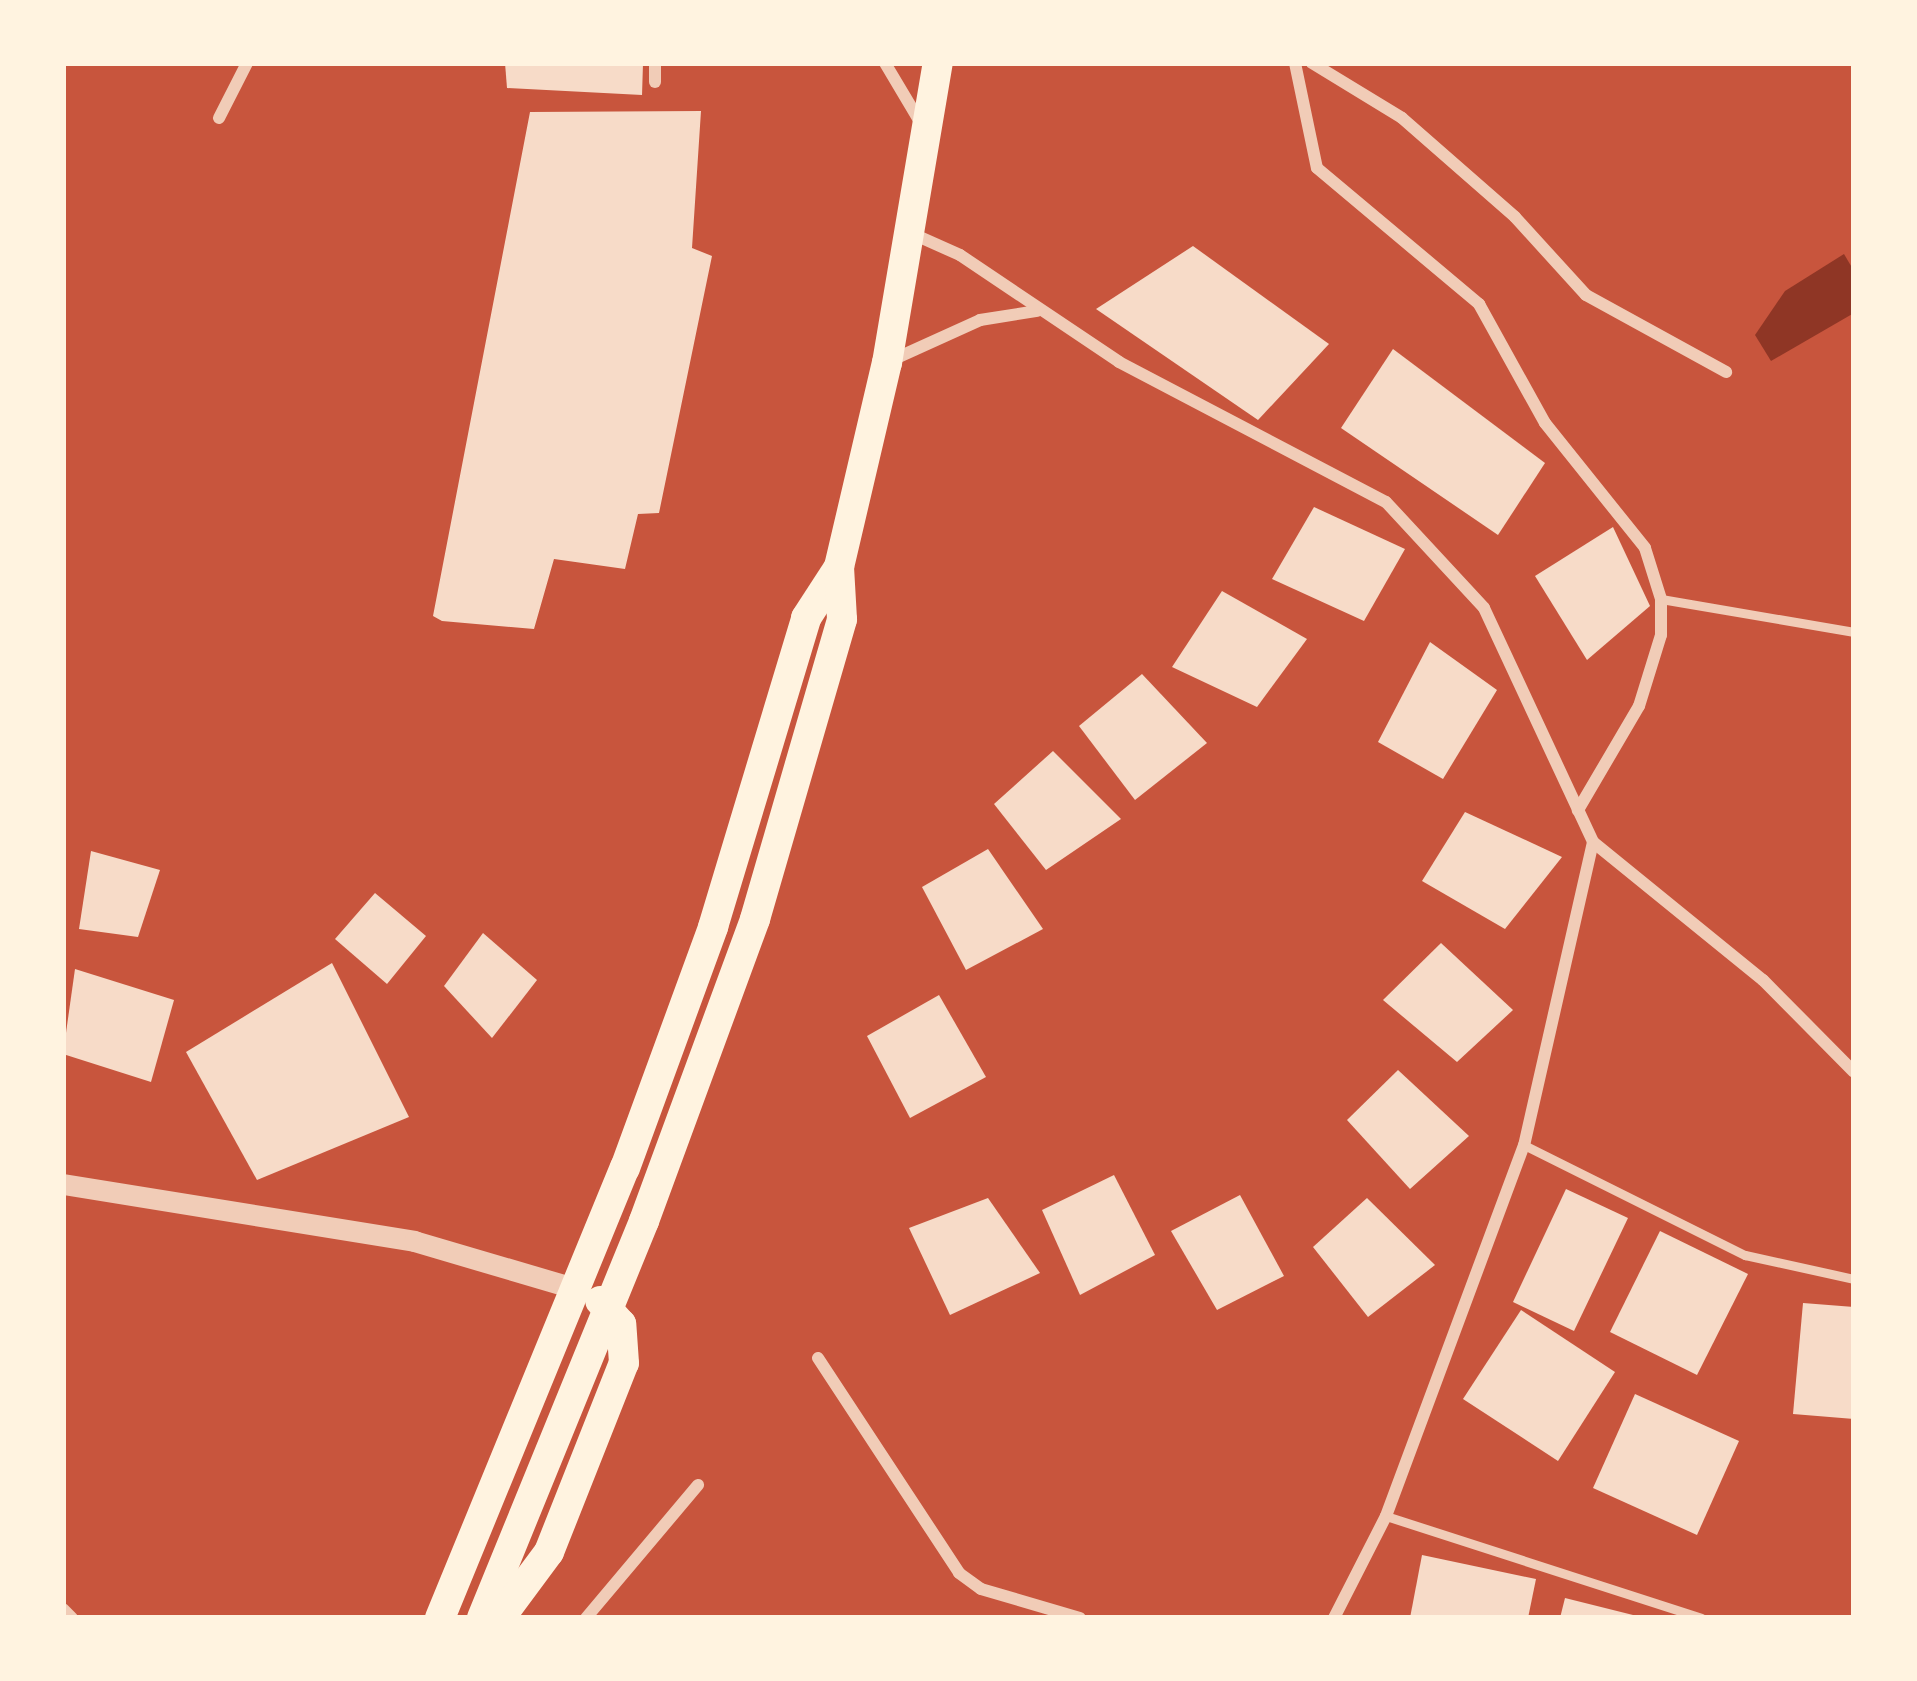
<!DOCTYPE html>
<html>
<head>
<meta charset="utf-8">
<style>
  body { margin:0 }
  #map { position:relative; width:1917px; height:1681px; overflow:hidden; background:#c8553d; font-family:"Public Sans",sans-serif }
  div>[style] { position:absolute }
  .water>* { inset:0; background:#8f3625 }
  .building>* { inset:0; background:#f7dbc8 }
  .service>* { height:9px; margin:-4.5px; padding:0 4.5px; transform-origin:4.5px; border-radius:4.5px; background:#f1ccb7 }
  .minor>* { height:12px; margin:-6px; padding:0 6px; transform-origin:6px; border-radius:6px; background:#f1ccb7 }
  .tertiary>* { height:21px; margin:-10.5px; padding:0 10.5px; transform-origin:10.5px; border-radius:10.5px; background:#f1ccb7 }
  .primary>* { height:30px; margin:-15px; padding:0 15px; transform-origin:15px; border-radius:15px; background:#fff3e0 }
  span { translate:-50% -50%; white-space:nowrap; text-align:center; line-height:1.15; -webkit-text-stroke:12px #fff3e0; paint-order:stroke }
  .frame { position:absolute; inset:0; border:66px solid #fff3e0; pointer-events:none }
</style>
</head>
<body>
<div id="map">
  <div class="water">
    <div style="clip-path:polygon(1844px 254px,1854px 271px,1854px 313px,1771px 361px,1755px 335px,1785px 291px)"></div>
  </div>
  <div class="building">
    <div style="clip-path:polygon(505px 63px,643px 63px,642px 95px,507px 88px)"></div>
    <div style="clip-path:polygon(701px 111px,692px 248px,712px 256px,659px 513px,638px 514px,625px 569px,554px 559px,534px 629px,442px 621px,433px 616px,530px 112px)"></div>
    <div style="clip-path:polygon(1193px 246px,1329px 344px,1258px 420px,1096px 309px)"></div>
    <div style="clip-path:polygon(1393px 349px,1545px 463px,1498px 535px,1341px 428px)"></div>
    <div style="clip-path:polygon(1314px 507px,1405px 549px,1364px 621px,1272px 579px)"></div>
    <div style="clip-path:polygon(1613px 527px,1650px 606px,1587px 660px,1535px 576px)"></div>
    <div style="clip-path:polygon(1222px 591px,1307px 639px,1257px 707px,1172px 667px)"></div>
    <div style="clip-path:polygon(1430px 642px,1497px 690px,1443px 779px,1378px 742px)"></div>
    <div style="clip-path:polygon(1142px 674px,1207px 743px,1135px 800px,1079px 726px)"></div>
    <div style="clip-path:polygon(1053px 751px,1121px 819px,1046px 870px,994px 804px)"></div>
    <div style="clip-path:polygon(1465px 812px,1562px 857px,1505px 929px,1422px 881px)"></div>
    <div style="clip-path:polygon(988px 849px,1043px 929px,966px 970px,922px 887px)"></div>
    <div style="clip-path:polygon(91px 851px,160px 870px,138px 937px,79px 929px)"></div>
    <div style="clip-path:polygon(375px 893px,426px 936px,387px 984px,335px 939px)"></div>
    <div style="clip-path:polygon(483px 933px,537px 980px,492px 1038px,444px 986px)"></div>
    <div style="clip-path:polygon(1441px 943px,1513px 1010px,1457px 1062px,1383px 1000px)"></div>
    <div style="clip-path:polygon(332px 963px,409px 1117px,257px 1180px,186px 1052px)"></div>
    <div style="clip-path:polygon(75px 969px,174px 1000px,151px 1082px,63px 1054px)"></div>
    <div style="clip-path:polygon(939px 995px,986px 1077px,910px 1118px,867px 1036px)"></div>
    <div style="clip-path:polygon(1398px 1070px,1469px 1136px,1410px 1189px,1347px 1120px)"></div>
    <div style="clip-path:polygon(1114px 1175px,1155px 1255px,1080px 1295px,1042px 1210px)"></div>
    <div style="clip-path:polygon(1566px 1189px,1628px 1218px,1574px 1331px,1513px 1302px)"></div>
    <div style="clip-path:polygon(1240px 1195px,1284px 1276px,1217px 1310px,1171px 1231px)"></div>
    <div style="clip-path:polygon(988px 1198px,1040px 1273px,950px 1315px,909px 1228px)"></div>
    <div style="clip-path:polygon(1367px 1198px,1435px 1265px,1368px 1317px,1313px 1247px)"></div>
    <div style="clip-path:polygon(1660px 1231px,1748px 1274px,1697px 1375px,1610px 1332px)"></div>
    <div style="clip-path:polygon(1803px 1303px,1854px 1307px,1854px 1419px,1793px 1414px)"></div>
    <div style="clip-path:polygon(1521px 1310px,1615px 1372px,1558px 1461px,1463px 1399px)"></div>
    <div style="clip-path:polygon(1635px 1394px,1739px 1441px,1697px 1535px,1593px 1488px)"></div>
    <div style="clip-path:polygon(1422px 1555px,1536px 1579px,1528px 1618px,1410px 1618px)"></div>
    <div style="clip-path:polygon(1565px 1598px,1637px 1616px,1637px 1618px,1560px 1618px)"></div>
  </div>
  <div class="service">
    <div style="left:1661px;top:599px;width:196px;rotate:9.7deg"></div>
    <div style="left:1524px;top:1145px;width:247px;rotate:26.5deg"></div>
    <div style="left:1745px;top:1255px;width:112px;rotate:12.4deg"></div>
    <div style="left:1386px;top:1516px;width:331px;rotate:17.9deg"></div>
  </div>
  <div class="minor">
    <div style="left:885px;top:63px;width:72px;rotate:59.2deg"></div>
    <div style="left:1295px;top:63px;width:107px;rotate:78.2deg"></div>
    <div style="left:1317px;top:168px;width:212px;rotate:40deg"></div>
    <div style="left:1479px;top:304px;width:136px;rotate:61deg"></div>
    <div style="left:1545px;top:423px;width:160px;rotate:51.3deg"></div>
    <div style="left:1645px;top:548px;width:53px;rotate:72.6deg"></div>
    <div style="left:1661px;top:599px;width:36px;rotate:90deg"></div>
    <div style="left:1661px;top:635px;width:74px;rotate:107.2deg"></div>
    <div style="left:1639px;top:706px;width:121px;rotate:120.4deg"></div>
    <div style="left:1312px;top:63px;width:105px;rotate:31.4deg"></div>
    <div style="left:1402px;top:118px;width:150px;rotate:41.2deg"></div>
    <div style="left:1515px;top:217px;width:105px;rotate:47.7deg"></div>
    <div style="left:1586px;top:295px;width:160px;rotate:28.8deg"></div>
    <div style="left:655px;top:82px;width:19px;rotate:-90deg"></div>
    <div style="left:219px;top:118px;width:62px;rotate:-63deg"></div>
    <div style="left:913px;top:234px;width:51px;rotate:24.1deg"></div>
    <div style="left:960px;top:255px;width:192px;rotate:33.9deg"></div>
    <div style="left:1119px;top:362px;width:301px;rotate:27.7deg"></div>
    <div style="left:1386px;top:502px;width:144px;rotate:47.2deg"></div>
    <div style="left:1484px;top:608px;width:258px;rotate:65deg"></div>
    <div style="left:1593px;top:842px;width:311px;rotate:102.8deg"></div>
    <div style="left:1524px;top:1145px;width:396px;rotate:110.4deg"></div>
    <div style="left:1386px;top:1516px;width:114px;rotate:117deg"></div>
    <div style="left:892px;top:360px;width:97px;rotate:-24.4deg"></div>
    <div style="left:980px;top:320px;width:58px;rotate:-9deg"></div>
    <div style="left:1593px;top:842px;width:219px;rotate:39.1deg"></div>
    <div style="left:1763px;top:980px;width:129px;rotate:45.3deg"></div>
    <div style="left:818px;top:1358px;width:257px;rotate:56.7deg"></div>
    <div style="left:959px;top:1573px;width:27px;rotate:36deg"></div>
    <div style="left:981px;top:1589px;width:103px;rotate:16.3deg"></div>
    <div style="left:63px;top:1609px;width:13px;rotate:45deg"></div>
    <div style="left:586px;top:1618px;width:174px;rotate:-49.9deg"></div>
  </div>
  <div class="tertiary">
    <div style="left:63px;top:1184px;width:356px;rotate:9.2deg"></div>
    <div style="left:414px;top:1241px;width:167px;rotate:16.4deg"></div>
  </div>
  <div class="primary">
    <div style="left:440px;top:1618px;width:487px;rotate:-67.7deg"></div>
    <div style="left:625px;top:1168px;width:257px;rotate:-69.9deg"></div>
    <div style="left:713px;top:927px;width:323px;rotate:-73.2deg"></div>
    <div style="left:806px;top:618px;width:61px;rotate:-57.1deg"></div>
    <div style="left:839px;top:567px;width:210px;rotate:-76.8deg"></div>
    <div style="left:887px;top:363px;width:304px;rotate:-80.4deg"></div>
    <div style="left:482px;top:1618px;width:429px;rotate:-67.8deg"></div>
    <div style="left:644px;top:1221px;width:322px;rotate:-69.8deg"></div>
    <div style="left:755px;top:919px;width:312px;rotate:-73.8deg"></div>
    <div style="left:842px;top:619px;width:52px;rotate:-93.3deg"></div>
    <div style="left:500px;top:1618px;width:82px;rotate:-53.4deg"></div>
    <div style="left:549px;top:1552px;width:203px;rotate:-68.4deg"></div>
    <div style="left:624px;top:1363px;width:39px;rotate:-94deg"></div>
    <div style="left:621px;top:1324px;width:31px;rotate:-132deg"></div>
  </div>
  <div class="frame"></div>
</div>
</body>
</html>
